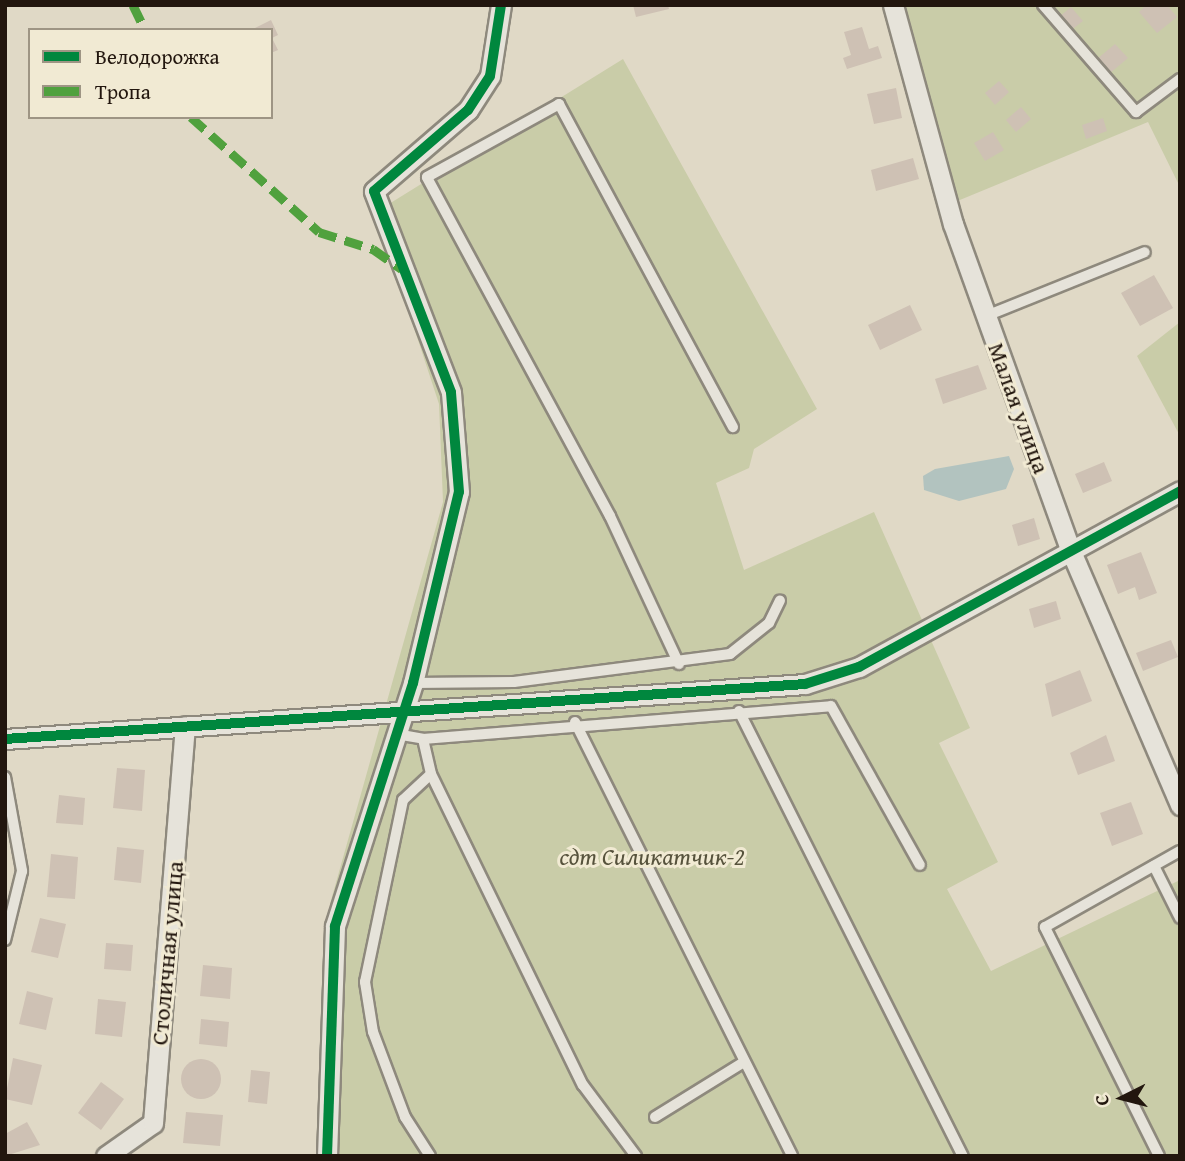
<!DOCTYPE html>
<html>
<head>
<meta charset="utf-8">
<style>
  body { margin:0 }
  #map { position:relative; width:1185px; height:1161px; overflow:hidden; background:#e0d9c6; font-family:"Gentium Book Plus",serif }
  div>[style] { position:absolute }
  .green>* { inset:0; background:#c9cca8 }
  .water>* { inset:0; background:#b2c3bf }
  .building>* { inset:0; background:#cec1b4 }
  .round { border-radius:50% }
  .roads { filter:drop-shadow(2px 0 #8e897d) drop-shadow(-2px 0 #8e897d) drop-shadow(0 2px #8e897d) drop-shadow(0 -2px #8e897d) }
  .lane>* { height:10px; margin:-5px; padding:0 5px; transform-origin:5px; border-radius:5px; background:#e6e3da }
  .street>* { height:19px; margin:-9.5px; padding:0 9.5px; transform-origin:9.5px; border-radius:9.5px; background:#e6e3da }
  .quiet>* { height:9px; margin-top:-4.5px; transform-origin:0; background:repeating-linear-gradient(90deg,#50a13e 0 18px,transparent 0 27px) }
  .cycleway>* { height:10px; margin:-5px; padding:0 5px; transform-origin:5px; border-radius:5px; background:#00873e }
  span { translate:-50% -50%; white-space:nowrap; text-align:center; line-height:1.15; -webkit-text-stroke:6px #f1ead3; paint-order:stroke }
  .street-label { font-size:24px; color:#22160e }
  .park-label { font-size:24px; color:#56523c; font-style:italic }
  .frame { position:absolute; inset:0; border:7px solid #22160e; pointer-events:none }
  .legend { position:absolute; left:28px; top:28px; width:245px; height:91px; box-sizing:border-box; background:#f1ead3; border:2px solid #9e9584; margin:0; padding:9px 12px; list-style:none; font-size:21px; color:#22160e }
  .legend li { display:flex; align-items:center; gap:14px; height:35px }
  .legend b { width:35px; border:2px solid #9e9584 }
  .north { position:absolute; left:1087px; top:1063px; width:70px; height:70px; -webkit-text-stroke:5px #f1ead3; paint-order:stroke; rotate:264deg; font-size:19px; font-weight:700; line-height:28px; text-align:center; color:#22160e }
  .north::after { content:''; display:block; margin:auto; width:24px; height:32px; background:#22160e; clip-path:polygon(50% 0,100% 100%,50% 72%,0 100%) }
</style>
</head>
<body>
<div id="map">
  <div class="green">
    <div style="clip-path:polygon(902px 5px,1180px 5px,1180px 187px,1148px 122px,955px 202px)"></div>
    <div style="clip-path:polygon(623px 59px,817px 409px,754px 449px,749px 468px,716px 483px,744px 570px,874px 512px,970px 728px,939px 743px,998px 862px,947px 889px,991px 971px,1180px 880px,1180px 1156px,318px 1156px,330px 904px,443px 502px,439px 404px,376px 212px)"></div>
    <div style="clip-path:polygon(1180px 322px,1180px 436px,1137px 356px)"></div>
  </div>
  <div class="water">
    <div style="clip-path:polygon(1009px 456px,1014px 469px,1006px 489px,959px 501px,924px 490px,923px 476px,935px 469px)"></div>
  </div>
  <div class="building">
    <div style="clip-path:polygon(633px 5px,668px 5px,669px 9px,636px 17px)"></div>
    <div style="clip-path:polygon(1146px 5px,1167px 5px,1177px 17px,1157px 33px,1139px 12px)"></div>
    <div style="clip-path:polygon(1071px 7px,1083px 21px,1070px 31px,1059px 17px)"></div>
    <div style="clip-path:polygon(271px 20px,278px 35px,272px 38px,278px 50px,271px 53px,271px 30px,251px 30px)"></div>
    <div style="clip-path:polygon(862px 27px,869px 49px,878px 46px,882px 58px,847px 69px,843px 58px,851px 55px,844px 32px)"></div>
    <div style="clip-path:polygon(1115px 44px,1128px 58px,1109px 74px,1097px 59px)"></div>
    <div style="clip-path:polygon(999px 81px,1009px 92px,995px 105px,985px 93px)"></div>
    <div style="clip-path:polygon(896px 88px,902px 118px,874px 124px,867px 94px)"></div>
    <div style="clip-path:polygon(1021px 107px,1031px 119px,1016px 132px,1006px 120px)"></div>
    <div style="clip-path:polygon(1103px 118px,1107px 131px,1086px 139px,1082px 125px)"></div>
    <div style="clip-path:polygon(993px 132px,1004px 150px,985px 161px,974px 143px)"></div>
    <div style="clip-path:polygon(913px 158px,919px 179px,876px 191px,871px 170px)"></div>
    <div style="clip-path:polygon(1154px 275px,1173px 308px,1140px 326px,1121px 293px)"></div>
    <div style="clip-path:polygon(910px 305px,922px 330px,880px 350px,868px 325px)"></div>
    <div style="clip-path:polygon(978px 365px,987px 389px,943px 404px,935px 379px)"></div>
    <div style="clip-path:polygon(1104px 462px,1112px 481px,1083px 493px,1075px 474px)"></div>
    <div style="clip-path:polygon(1034px 518px,1040px 539px,1018px 546px,1012px 525px)"></div>
    <div style="clip-path:polygon(1141px 552px,1157px 593px,1139px 600px,1135px 587px,1118px 594px,1107px 565px)"></div>
    <div style="clip-path:polygon(1056px 601px,1061px 619px,1034px 628px,1029px 609px)"></div>
    <div style="clip-path:polygon(1171px 640px,1178px 657px,1143px 671px,1136px 653px)"></div>
    <div style="clip-path:polygon(1080px 670px,1092px 701px,1052px 717px,1045px 684px)"></div>
    <div style="clip-path:polygon(1106px 735px,1115px 761px,1078px 775px,1070px 753px)"></div>
    <div style="clip-path:polygon(117px 768px,145px 770px,142px 811px,113px 808px)"></div>
    <div style="clip-path:polygon(59px 795px,85px 798px,83px 825px,56px 823px)"></div>
    <div style="clip-path:polygon(1131px 802px,1143px 834px,1112px 846px,1100px 813px)"></div>
    <div style="clip-path:polygon(117px 847px,144px 850px,141px 883px,114px 880px)"></div>
    <div style="clip-path:polygon(51px 854px,78px 857px,75px 899px,47px 897px)"></div>
    <div style="clip-path:polygon(40px 918px,66px 924px,58px 958px,31px 952px)"></div>
    <div style="clip-path:polygon(106px 943px,133px 945px,131px 971px,104px 969px)"></div>
    <div style="clip-path:polygon(203px 965px,232px 968px,230px 999px,200px 996px)"></div>
    <div style="clip-path:polygon(27px 991px,53px 998px,46px 1030px,19px 1024px)"></div>
    <div style="clip-path:polygon(98px 999px,126px 1002px,122px 1037px,95px 1034px)"></div>
    <div style="clip-path:polygon(201px 1019px,229px 1022px,227px 1047px,199px 1044px)"></div>
    <div style="clip-path:polygon(13px 1058px,42px 1065px,32px 1105px,5px 1099px)"></div>
    <div class="round" style="left:181px;top:1059px;width:40px;height:40px"></div>
    <div style="clip-path:polygon(251px 1070px,270px 1072px,267px 1104px,248px 1102px)"></div>
    <div style="clip-path:polygon(101px 1082px,124px 1099px,101px 1130px,78px 1113px)"></div>
    <div style="clip-path:polygon(186px 1112px,223px 1115px,220px 1146px,183px 1143px)"></div>
    <div style="clip-path:polygon(27px 1122px,40px 1145px,5px 1156px,5px 1134px)"></div>
  </div>
  <div class="roads">
    <div class="lane">
      <div style="left:1043px;top:5px;width:142px;rotate:49deg"></div>
      <div style="left:1136px;top:112px;width:55px;rotate:-36.9deg"></div>
      <div style="left:986px;top:316px;width:171px;rotate:-21.9deg"></div>
      <div style="left:679px;top:664px;width:163px;rotate:-115deg"></div>
      <div style="left:610px;top:516px;width:385px;rotate:-118.4deg"></div>
      <div style="left:427px;top:177px;width:151px;rotate:-28.9deg"></div>
      <div style="left:559px;top:104px;width:367px;rotate:61.7deg"></div>
      <div style="left:413px;top:683px;width:101px;rotate:-0.6deg"></div>
      <div style="left:514px;top:682px;width:218px;rotate:-7.4deg"></div>
      <div style="left:730px;top:654px;width:50px;rotate:-38.5deg"></div>
      <div style="left:769px;top:623px;width:25px;rotate:-64deg"></div>
      <div style="left:739px;top:711px;width:498px;rotate:63.3deg"></div>
      <div style="left:575px;top:722px;width:485px;rotate:63.4deg"></div>
      <div style="left:396px;top:734px;width:27px;rotate:10deg"></div>
      <div style="left:423px;top:739px;width:409px;rotate:-4.6deg"></div>
      <div style="left:831px;top:706px;width:182px;rotate:60.8deg"></div>
      <div style="left:423px;top:739px;width:36px;rotate:77deg"></div>
      <div style="left:431px;top:774px;width:346px;rotate:64deg"></div>
      <div style="left:583px;top:1085px;width:89px;rotate:53.3deg"></div>
      <div style="left:5px;top:777px;width:96px;rotate:79.7deg"></div>
      <div style="left:22px;top:871px;width:71px;rotate:103.8deg"></div>
      <div style="left:1154px;top:866px;width:58px;rotate:63.4deg"></div>
      <div style="left:655px;top:1117px;width:105px;rotate:-31.7deg"></div>
      <div style="left:430px;top:1156px;width:46px;rotate:-122.7deg"></div>
      <div style="left:405px;top:1117px;width:91px;rotate:-110.6deg"></div>
      <div style="left:373px;top:1032px;width:51px;rotate:-99.1deg"></div>
      <div style="left:365px;top:982px;width:186px;rotate:-78.2deg"></div>
      <div style="left:403px;top:800px;width:38px;rotate:-43deg"></div>
      <div style="left:1159px;top:1156px;width:256px;rotate:-116.5deg"></div>
      <div style="left:1045px;top:927px;width:155px;rotate:-29.4deg"></div>
    </div>
    <div class="street">
      <div style="left:893px;top:5px;width:227px;rotate:74.7deg"></div>
      <div style="left:953px;top:224px;width:345px;rotate:70.2deg"></div>
      <div style="left:1070px;top:549px;width:279px;rotate:66.7deg"></div>
      <div style="left:5px;top:739px;width:802px;rotate:-3.93deg"></div>
      <div style="left:805px;top:684px;width:57px;rotate:-17.5deg"></div>
      <div style="left:859px;top:667px;width:366px;rotate:-28.7deg"></div>
      <div style="left:106px;top:1156px;width:57px;rotate:-35.1deg"></div>
      <div style="left:153px;top:1123px;width:398px;rotate:-85.4deg"></div>
      <div style="left:327px;top:1156px;width:230px;rotate:-88deg"></div>
      <div style="left:335px;top:926px;width:255px;rotate:-72.2deg"></div>
      <div style="left:413px;top:683px;width:196px;rotate:-76.5deg"></div>
      <div style="left:459px;top:492px;width:100px;rotate:-94.6deg"></div>
      <div style="left:451px;top:392px;width:215px;rotate:-111deg"></div>
      <div style="left:374px;top:191px;width:124px;rotate:-40.8deg"></div>
      <div style="left:468px;top:110px;width:40px;rotate:-57.1deg"></div>
      <div style="left:490px;top:76px;width:72px;rotate:-81.2deg"></div>
    </div>
  </div>
  <div class="quiet">
    <div style="left:133px;top:5px;width:28px;rotate:64deg"></div>
    <div style="left:191px;top:117px;width:172px;rotate:41.9deg"></div>
    <div style="left:319px;top:232px;width:57px;rotate:17.5deg"></div>
    <div style="left:373px;top:249px;width:35px;rotate:35deg"></div>
  </div>
  <div class="cycleway">
    <div style="left:5px;top:739px;width:802px;rotate:-3.93deg"></div>
    <div style="left:805px;top:684px;width:57px;rotate:-17.5deg"></div>
    <div style="left:859px;top:667px;width:366px;rotate:-28.7deg"></div>
    <div style="left:327px;top:1156px;width:230px;rotate:-88deg"></div>
    <div style="left:335px;top:926px;width:255px;rotate:-72.2deg"></div>
    <div style="left:413px;top:683px;width:196px;rotate:-76.5deg"></div>
    <div style="left:459px;top:492px;width:100px;rotate:-94.6deg"></div>
    <div style="left:451px;top:392px;width:215px;rotate:-111deg"></div>
    <div style="left:374px;top:191px;width:124px;rotate:-40.8deg"></div>
    <div style="left:468px;top:110px;width:40px;rotate:-57.1deg"></div>
    <div style="left:490px;top:76px;width:72px;rotate:-81.2deg"></div>
  </div>
  <div class="street-label">
    <span style="left:1019px;top:408px;rotate:70deg">Малая улица</span>
    <span style="left:167px;top:953px;rotate:-85deg">Столичная улица</span>
  </div>
  <div class="park-label">
    <span style="left:652px;top:857px">сдт Силикатчик-2</span>
  </div>
  <div class="frame"></div>
  <ul class="legend">
  <li><b style="height:9px;background:#00873e"></b>Велодорожка</li>
  <li><b style="height:9px;background:#50a13e"></b>Тропа</li>
  </ul>
  <div class="north">С</div>
</div>
</body>
</html>
